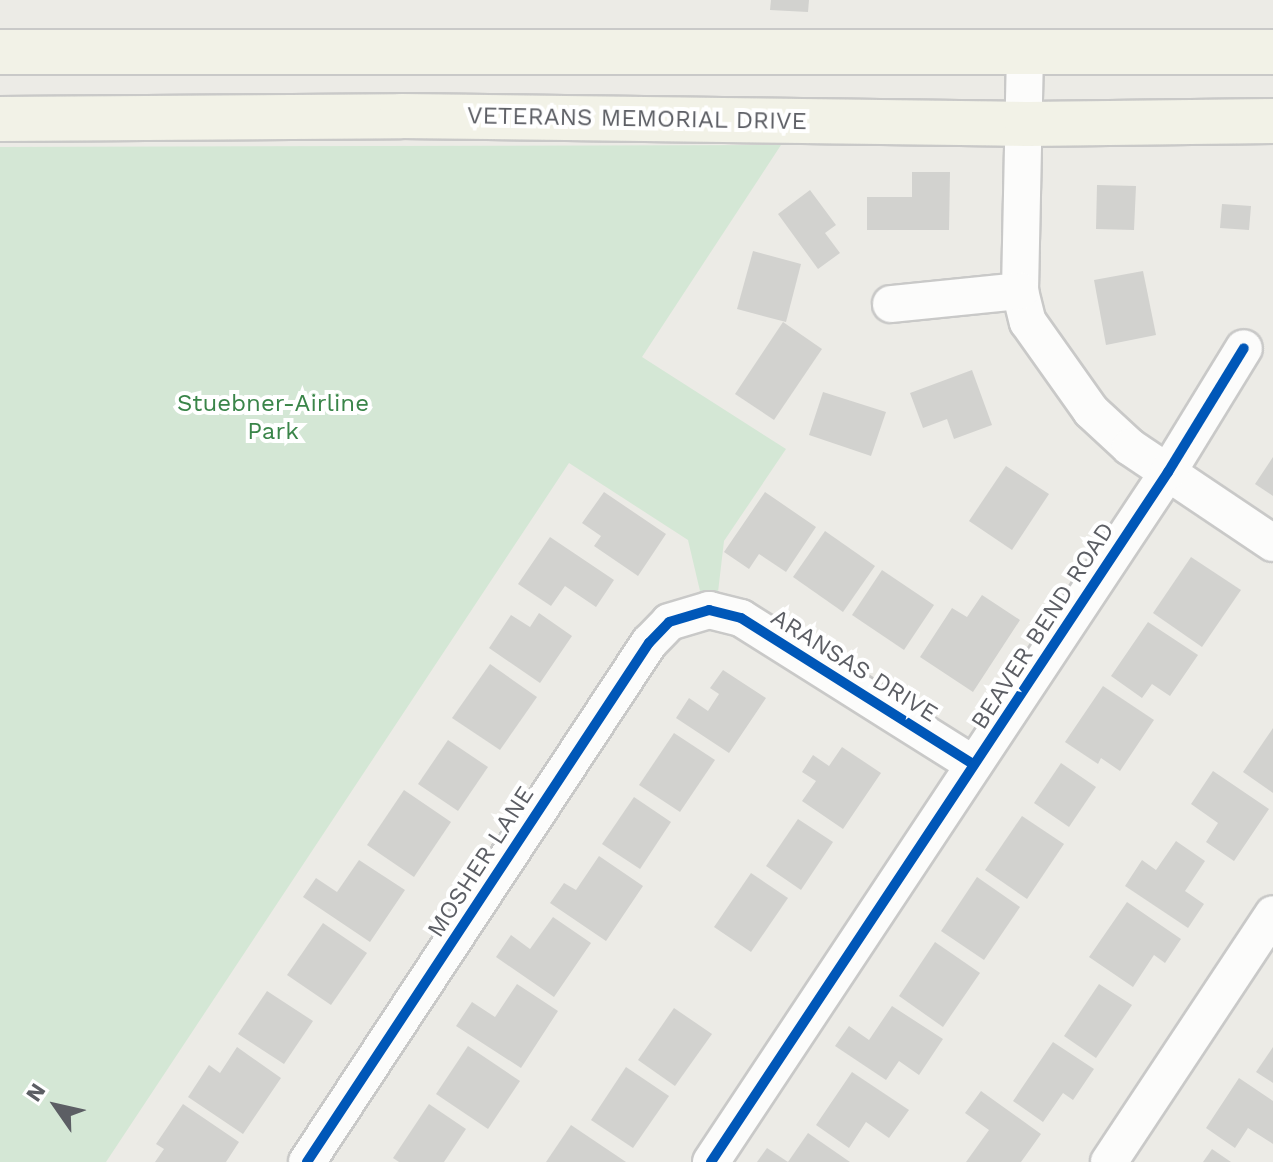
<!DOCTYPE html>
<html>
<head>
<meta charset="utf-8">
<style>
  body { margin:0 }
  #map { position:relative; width:1273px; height:1162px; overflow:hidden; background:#ecebe6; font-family:"Work Sans",sans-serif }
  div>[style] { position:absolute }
  .green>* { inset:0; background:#d4e7d5 }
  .building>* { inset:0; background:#d2d2cf }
  .roads { filter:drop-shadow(2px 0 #c9c9c8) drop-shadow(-2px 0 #c9c9c8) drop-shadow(0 2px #c9c9c8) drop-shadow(0 -2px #c9c9c8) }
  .minor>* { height:36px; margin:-18px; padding:0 18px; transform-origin:18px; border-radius:18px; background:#fcfcfb }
  .major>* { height:44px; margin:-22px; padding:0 22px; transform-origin:22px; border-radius:22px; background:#f2f2e7 }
  .cycleway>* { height:10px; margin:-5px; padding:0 5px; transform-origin:5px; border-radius:5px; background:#0057b8 }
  span { translate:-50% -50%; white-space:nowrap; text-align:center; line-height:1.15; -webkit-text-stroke:8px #fff; paint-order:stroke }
  .street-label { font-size:24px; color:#5c5e64 }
  .park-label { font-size:24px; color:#3a8549 }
  .north { position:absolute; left:16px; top:1066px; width:80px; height:80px; -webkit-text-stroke:6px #fff; paint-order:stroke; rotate:304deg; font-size:22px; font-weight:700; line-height:32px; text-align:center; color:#5c5e64 }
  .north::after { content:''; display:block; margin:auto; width:28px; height:36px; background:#5c5e64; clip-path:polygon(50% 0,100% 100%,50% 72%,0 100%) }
</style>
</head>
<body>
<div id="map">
  <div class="green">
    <div style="clip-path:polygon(781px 145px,642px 357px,786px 449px,724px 541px,718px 592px,700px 591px,688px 540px,569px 463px,106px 1162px,0 1162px,0 147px)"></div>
  </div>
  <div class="building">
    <div style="clip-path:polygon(771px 0,809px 0,808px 12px,770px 10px)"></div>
    <div style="clip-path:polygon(912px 172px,950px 172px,949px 230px,867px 230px,867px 197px,912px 197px)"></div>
    <div style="clip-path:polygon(1097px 185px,1136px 186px,1134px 230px,1096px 229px)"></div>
    <div style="clip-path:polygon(810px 190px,836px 225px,825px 233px,840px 253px,818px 269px,778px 214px)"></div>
    <div style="clip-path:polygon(1222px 204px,1251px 206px,1249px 230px,1220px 228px)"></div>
    <div style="clip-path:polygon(753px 251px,801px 264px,786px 322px,737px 309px)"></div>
    <div style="clip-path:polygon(1143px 271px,1156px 335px,1106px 345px,1094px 280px)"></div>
    <div style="clip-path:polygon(783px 322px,822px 349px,774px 420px,735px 394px)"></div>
    <div style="clip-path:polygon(972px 370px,992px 425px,954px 439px,947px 419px,923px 428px,910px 393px)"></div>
    <div style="clip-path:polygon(823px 392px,886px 412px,871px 456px,809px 435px)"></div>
    <div style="clip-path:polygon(1273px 457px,1273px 496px,1255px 484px)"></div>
    <div style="clip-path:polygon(1006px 466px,1049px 494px,1012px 550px,969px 521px)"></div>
    <div style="clip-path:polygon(604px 492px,666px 534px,638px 576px,594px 546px,601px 536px,582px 523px)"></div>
    <div style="clip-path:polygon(765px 492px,816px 527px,786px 572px,759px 554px,749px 569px,724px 552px)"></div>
    <div style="clip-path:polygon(825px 531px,875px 566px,843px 612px,793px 577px)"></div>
    <div style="clip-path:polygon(550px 537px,614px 580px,596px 607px,565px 586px,551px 606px,518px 584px)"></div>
    <div style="clip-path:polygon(1191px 557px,1241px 590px,1202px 647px,1153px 613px)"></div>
    <div style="clip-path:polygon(882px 570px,934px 605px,904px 650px,852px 615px)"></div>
    <div style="clip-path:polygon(982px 595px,1020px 620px,973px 692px,920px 657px,952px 608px,967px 617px)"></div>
    <div style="clip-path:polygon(539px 613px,572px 636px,540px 683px,489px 648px,511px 615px,530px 627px)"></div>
    <div style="clip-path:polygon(1148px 622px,1198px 655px,1170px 696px,1152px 684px,1142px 698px,1111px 676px)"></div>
    <div style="clip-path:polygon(490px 664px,537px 697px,500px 750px,452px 718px)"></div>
    <div style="clip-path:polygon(723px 670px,766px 698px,729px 753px,676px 718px,689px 698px,708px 711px,719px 694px,710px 688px)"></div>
    <div style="clip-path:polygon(1103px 686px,1154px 720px,1120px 771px,1101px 758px,1098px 764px,1065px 742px)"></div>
    <div style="clip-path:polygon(1273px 728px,1273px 793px,1243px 772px)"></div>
    <div style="clip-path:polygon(674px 733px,715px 760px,680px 812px,639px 785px)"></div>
    <div style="clip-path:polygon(448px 740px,488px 767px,458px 811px,418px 784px)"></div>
    <div style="clip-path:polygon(842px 747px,881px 773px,843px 829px,802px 801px,816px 781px,802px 772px,813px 755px,829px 766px)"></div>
    <div style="clip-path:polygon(1061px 763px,1096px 787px,1069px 827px,1034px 803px)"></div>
    <div style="clip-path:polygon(1213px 771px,1269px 809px,1234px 861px,1206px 842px,1218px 823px,1191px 804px)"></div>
    <div style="clip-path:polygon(404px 790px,451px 822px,414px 877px,367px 845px)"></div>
    <div style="clip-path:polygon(634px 797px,671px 822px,640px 869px,602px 844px)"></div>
    <div style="clip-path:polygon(1022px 816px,1064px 844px,1027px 899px,985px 870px)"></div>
    <div style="clip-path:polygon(798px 819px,833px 842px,801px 890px,766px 866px)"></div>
    <div style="clip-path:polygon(1176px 841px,1205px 861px,1185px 891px,1204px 904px,1188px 928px,1125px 886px,1142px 860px,1156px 870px)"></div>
    <div style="clip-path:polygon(599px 856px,643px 886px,606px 941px,550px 903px,564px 883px,576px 890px)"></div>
    <div style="clip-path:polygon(359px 860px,405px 890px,370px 942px,303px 897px,316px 878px,337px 892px)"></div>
    <div style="clip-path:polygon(751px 873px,788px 898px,751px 952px,714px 927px)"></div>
    <div style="clip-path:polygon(977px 877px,1020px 907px,984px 960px,941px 931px)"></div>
    <div style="clip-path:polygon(1127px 902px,1181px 939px,1165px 963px,1154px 955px,1133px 987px,1089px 957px)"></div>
    <div style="clip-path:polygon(553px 917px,591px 943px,554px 997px,496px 957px,511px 935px,530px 949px)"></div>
    <div style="clip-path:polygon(323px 923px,367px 953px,331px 1005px,287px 975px)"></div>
    <div style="clip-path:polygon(935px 942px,980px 973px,943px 1027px,899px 996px)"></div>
    <div style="clip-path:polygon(517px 984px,558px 1011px,521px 1068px,456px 1026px,472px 1002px,495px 1017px)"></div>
    <div style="clip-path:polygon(1099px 984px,1132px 1005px,1096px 1058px,1064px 1036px)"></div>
    <div style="clip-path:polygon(267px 991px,313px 1021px,284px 1064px,238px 1034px)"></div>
    <div style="clip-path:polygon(892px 1006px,943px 1039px,919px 1075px,899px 1061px,886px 1080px,835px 1046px,849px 1026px,869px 1040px)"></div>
    <div style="clip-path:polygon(674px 1008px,712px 1034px,675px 1086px,638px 1060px)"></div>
    <div style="clip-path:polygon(1053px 1042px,1094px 1069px,1073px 1100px,1063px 1093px,1043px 1122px,1013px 1101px)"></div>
    <div style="clip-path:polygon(468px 1046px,520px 1081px,488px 1129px,436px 1094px)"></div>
    <div style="clip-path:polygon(237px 1047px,281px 1078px,243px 1134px,188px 1097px,209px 1065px,220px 1073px)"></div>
    <div style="clip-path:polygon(1273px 1047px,1273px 1083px,1256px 1072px)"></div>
    <div style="clip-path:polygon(626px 1067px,669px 1096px,633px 1148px,591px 1120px)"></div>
    <div style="clip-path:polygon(852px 1072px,909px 1110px,889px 1138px,866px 1122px,849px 1148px,816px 1125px)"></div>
    <div style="clip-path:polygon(1239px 1078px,1273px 1101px,1273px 1144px,1248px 1128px,1235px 1148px,1206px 1128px)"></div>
    <div style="clip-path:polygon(981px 1091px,1041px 1134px,1021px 1162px,966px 1162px,989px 1130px,965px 1113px)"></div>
    <div style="clip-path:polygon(183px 1104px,239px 1142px,226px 1162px,155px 1162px,164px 1149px,156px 1144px)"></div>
    <div style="clip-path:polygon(429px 1104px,466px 1129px,444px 1162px,399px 1162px,393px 1158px)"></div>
    <div style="clip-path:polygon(571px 1125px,626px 1162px,546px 1162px)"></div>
    <div style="clip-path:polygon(808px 1133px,850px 1162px,788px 1162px)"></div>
    <div style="clip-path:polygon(767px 1148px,788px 1162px,757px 1162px)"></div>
    <div style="clip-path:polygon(1212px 1149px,1231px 1162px,1203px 1162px)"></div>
  </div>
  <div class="roads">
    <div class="minor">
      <div style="left:1025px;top:52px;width:239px;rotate:91.2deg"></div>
      <div style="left:1020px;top:291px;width:32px;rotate:76deg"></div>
      <div style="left:1028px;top:322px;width:109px;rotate:54.7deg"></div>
      <div style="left:1091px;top:411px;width:53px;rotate:42.7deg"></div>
      <div style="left:1130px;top:447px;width:172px;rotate:33.9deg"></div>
      <div style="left:891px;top:304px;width:130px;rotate:-5.8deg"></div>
      <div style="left:307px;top:1162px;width:622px;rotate:-56.62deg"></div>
      <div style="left:649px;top:643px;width:29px;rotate:-46deg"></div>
      <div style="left:669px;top:622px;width:42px;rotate:-16.7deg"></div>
      <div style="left:709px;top:610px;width:33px;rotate:14deg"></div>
      <div style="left:741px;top:618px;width:275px;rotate:32.2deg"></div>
      <div style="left:711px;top:1162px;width:828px;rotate:-56.48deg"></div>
      <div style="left:1168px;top:472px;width:145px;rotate:-58.5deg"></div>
      <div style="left:1109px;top:1162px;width:297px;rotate:-56.5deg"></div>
    </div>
    <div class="major">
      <div style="left:0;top:52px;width:1273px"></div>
      <div style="left:0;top:119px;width:401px;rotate:-0.4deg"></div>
      <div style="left:401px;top:116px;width:626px;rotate:0.73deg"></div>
      <div style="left:1027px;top:124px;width:246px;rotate:-0.7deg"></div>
    </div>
  </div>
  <div class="cycleway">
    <div style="left:307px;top:1162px;width:622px;rotate:-56.62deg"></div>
    <div style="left:649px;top:643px;width:29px;rotate:-46deg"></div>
    <div style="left:669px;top:622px;width:42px;rotate:-16.7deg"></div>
    <div style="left:709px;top:610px;width:33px;rotate:14deg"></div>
    <div style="left:741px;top:618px;width:275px;rotate:32.2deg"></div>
    <div style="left:711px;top:1162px;width:828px;rotate:-56.48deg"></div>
    <div style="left:1168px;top:472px;width:145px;rotate:-58.5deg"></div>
  </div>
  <div class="street-label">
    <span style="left:637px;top:119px;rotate:1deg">VETERANS MEMORIAL DRIVE</span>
    <span style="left:1043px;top:626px;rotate:-57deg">BEAVER BEND ROAD</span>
    <span style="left:854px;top:666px;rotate:32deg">ARANSAS DRIVE</span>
    <span style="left:481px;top:862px;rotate:-57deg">MOSHER LANE</span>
  </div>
  <div class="park-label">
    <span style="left:273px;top:418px">Stuebner-Airline<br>Park</span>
  </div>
  <div class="north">N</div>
</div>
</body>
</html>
